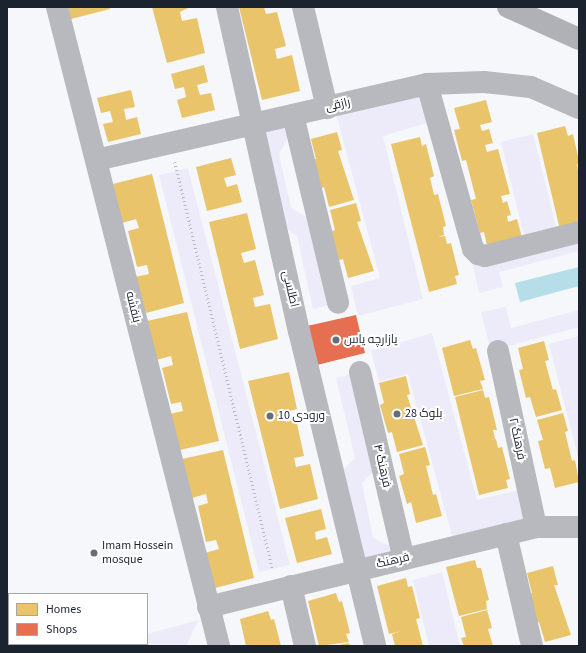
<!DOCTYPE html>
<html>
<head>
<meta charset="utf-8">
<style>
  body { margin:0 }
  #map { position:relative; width:586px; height:653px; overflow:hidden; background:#f5f7fa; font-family:"Source Sans 3",Cairo,sans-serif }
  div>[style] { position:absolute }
  .green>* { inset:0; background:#edebfa }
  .water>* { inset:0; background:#b5dee8 }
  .homes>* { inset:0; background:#e9c46a }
  .shops>* { inset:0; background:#e76f51 }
  .path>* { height:2.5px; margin-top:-1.25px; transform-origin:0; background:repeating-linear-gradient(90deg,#b9bbbe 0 1px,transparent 0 4px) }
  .minor>* { height:22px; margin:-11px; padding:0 11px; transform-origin:11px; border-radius:11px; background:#b7b9be }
  .major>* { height:22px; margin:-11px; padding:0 11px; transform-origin:11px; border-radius:11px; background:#afb1b6 }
  .dots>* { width:11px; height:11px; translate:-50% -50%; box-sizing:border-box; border:2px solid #fff; border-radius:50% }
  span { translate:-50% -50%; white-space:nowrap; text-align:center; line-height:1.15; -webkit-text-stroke:4px #fff; paint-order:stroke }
  .street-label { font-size:12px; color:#1a232e }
  .poi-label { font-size:12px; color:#1a232e }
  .left { translate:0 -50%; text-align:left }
  .frame { position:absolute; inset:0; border:8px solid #1a232e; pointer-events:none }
  .legend { position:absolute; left:8px; top:593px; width:140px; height:52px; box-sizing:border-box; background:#fff; border:1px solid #a3a7ab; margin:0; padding:5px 7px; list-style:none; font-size:12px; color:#1a232e }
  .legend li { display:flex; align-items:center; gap:8px; height:20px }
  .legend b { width:20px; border:1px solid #a3a7ab }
</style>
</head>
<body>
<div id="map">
  <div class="green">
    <div style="clip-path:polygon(427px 84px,437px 120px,383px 136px,423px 299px,358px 316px,351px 286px,380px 278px,334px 106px)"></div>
    <div style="clip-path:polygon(296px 124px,279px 154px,291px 208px,319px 224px,338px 303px,313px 309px,297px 236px,274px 221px,252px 125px)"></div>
    <div style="clip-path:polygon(533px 134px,557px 231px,525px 240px,501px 142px)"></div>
    <div style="clip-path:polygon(188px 168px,290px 565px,259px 572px,159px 175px)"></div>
    <div style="clip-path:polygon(579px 234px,579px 251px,499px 272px,503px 287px,479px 293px,472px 260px)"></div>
    <div style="clip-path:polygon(506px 307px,511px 328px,579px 310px,579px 327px,491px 351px,481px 312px)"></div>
    <div style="clip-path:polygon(432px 333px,477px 500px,528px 488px,536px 527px,455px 547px,408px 374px,379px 382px,371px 351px)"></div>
    <div style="clip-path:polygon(579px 336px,579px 461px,549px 344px)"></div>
    <div style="clip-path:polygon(360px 372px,382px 462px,362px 483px,373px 538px,402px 551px,355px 570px,335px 478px,355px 458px,336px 378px)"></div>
    <div style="clip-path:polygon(442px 572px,460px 646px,429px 646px,413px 580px)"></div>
    <div style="clip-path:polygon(199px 620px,186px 646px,104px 646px,147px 644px,147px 634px)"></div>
  </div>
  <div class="water">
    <div style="clip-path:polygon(579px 267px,579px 286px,520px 302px,515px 283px)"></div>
  </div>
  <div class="homes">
    <div style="clip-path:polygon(68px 7px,109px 7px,110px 9px,71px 19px)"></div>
    <div style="clip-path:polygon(152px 7px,190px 7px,180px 12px,182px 21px,197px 18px,205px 53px,167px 63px)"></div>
    <div style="clip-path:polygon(239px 7px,264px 7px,266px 14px,277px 12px,286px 46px,275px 49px,277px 59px,292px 55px,300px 91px,262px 100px)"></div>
    <div style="clip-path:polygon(204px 65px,208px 82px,197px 85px,200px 95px,211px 93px,215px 110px,182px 118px,177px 100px,186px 97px,184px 87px,175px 89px,171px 74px)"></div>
    <div style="clip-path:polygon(131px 90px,135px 107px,124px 109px,126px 120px,137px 117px,141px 134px,108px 142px,103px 124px,113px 122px,110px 111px,101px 113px,97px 98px)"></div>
    <div style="clip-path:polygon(486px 100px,492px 122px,480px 125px,482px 131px,489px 129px,493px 143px,485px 145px,487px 152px,498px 149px,510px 194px,501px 196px,503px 203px,507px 201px,511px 215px,507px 216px,508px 222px,517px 219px,524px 245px,489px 254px,484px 232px,480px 233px,471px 200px,476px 199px,466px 160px,462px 161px,454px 130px,460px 129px,454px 108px)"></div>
    <div style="clip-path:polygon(565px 126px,568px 136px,573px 134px,579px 161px,577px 165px,579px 175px,579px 230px,561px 234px,537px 133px)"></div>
    <div style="clip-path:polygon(337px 132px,342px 150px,338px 151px,354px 200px,329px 207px,324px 187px,319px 189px,312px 160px,316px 159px,311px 139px)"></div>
    <div style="clip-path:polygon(420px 137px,422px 146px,426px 144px,434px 176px,430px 178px,432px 186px,423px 189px,432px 186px,434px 195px,438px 194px,446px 226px,443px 227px,444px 235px,438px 237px,445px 236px,447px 244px,451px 243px,459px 275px,455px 276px,457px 284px,429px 292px,391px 144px)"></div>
    <div style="clip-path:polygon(231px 158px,236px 175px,224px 178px,227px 187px,237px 184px,242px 202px,207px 211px,196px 167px)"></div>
    <div style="clip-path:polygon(152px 174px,184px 303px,146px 313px,135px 277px,149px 274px,147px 265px,137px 267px,128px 231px,139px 228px,136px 219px,122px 223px,113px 184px)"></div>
    <div style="clip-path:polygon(356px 203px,361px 221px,357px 222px,374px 271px,348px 278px,343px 259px,339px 260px,331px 231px,335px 230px,330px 210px)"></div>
    <div style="clip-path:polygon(247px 213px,256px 249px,241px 253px,244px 263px,255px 260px,264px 295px,253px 298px,255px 307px,270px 304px,278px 339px,240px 349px,209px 222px)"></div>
    <div style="clip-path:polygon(187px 312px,219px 441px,180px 450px,169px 414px,183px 411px,181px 402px,171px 404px,162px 368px,173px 365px,171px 356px,156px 360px,147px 321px)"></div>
    <div style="clip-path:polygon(470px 340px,473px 349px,476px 348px,485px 380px,480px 381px,483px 389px,454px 396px,442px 348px)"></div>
    <div style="clip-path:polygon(544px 341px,549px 360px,545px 361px,553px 390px,556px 389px,562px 410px,536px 417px,530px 397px,526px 398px,519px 370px,523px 369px,518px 348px)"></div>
    <div style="clip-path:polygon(289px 372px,297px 409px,283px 413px,286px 422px,296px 419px,304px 456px,294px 458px,296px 467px,310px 464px,318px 499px,280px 509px,248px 381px)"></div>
    <div style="clip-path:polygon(406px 376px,410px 394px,407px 395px,423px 445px,397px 452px,392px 432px,388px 433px,380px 405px,384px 403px,379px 383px)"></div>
    <div style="clip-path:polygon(483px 390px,485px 398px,489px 397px,497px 430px,493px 430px,495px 439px,487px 441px,496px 439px,498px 448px,502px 447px,510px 479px,506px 480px,508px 488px,479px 495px,455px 397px)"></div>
    <div style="clip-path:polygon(563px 413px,568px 431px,565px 432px,572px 461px,575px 460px,579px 482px,555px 488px,550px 468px,545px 469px,538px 441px,543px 440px,537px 420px)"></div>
    <div style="clip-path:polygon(425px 447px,430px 465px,426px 466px,433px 495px,436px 494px,442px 516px,416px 523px,411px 502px,407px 504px,399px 476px,404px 474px,399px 454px)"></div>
    <div style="clip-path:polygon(223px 450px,254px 578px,215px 588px,205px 553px,219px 549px,216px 540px,206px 542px,198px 506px,208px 503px,206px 494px,192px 498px,182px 459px)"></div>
    <div style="clip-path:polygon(321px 509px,326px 529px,315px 532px,316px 540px,327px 537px,332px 554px,297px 563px,285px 518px)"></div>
    <div style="clip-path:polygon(475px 560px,477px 568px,481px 568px,489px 600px,486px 601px,487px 609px,459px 616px,446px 567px)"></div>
    <div style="clip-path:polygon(553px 566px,558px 585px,554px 585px,571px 635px,545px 642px,539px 622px,535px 623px,528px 595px,532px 593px,527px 573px)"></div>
    <div style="clip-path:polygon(406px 578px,408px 587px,412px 586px,420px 618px,416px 619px,423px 646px,395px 646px,392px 634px,402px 631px,389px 634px,377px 586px)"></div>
    <div style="clip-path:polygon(336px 593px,339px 602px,342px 601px,350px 633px,346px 634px,349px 642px,319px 646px,308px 601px)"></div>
    <div style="clip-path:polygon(487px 610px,492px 628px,488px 629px,493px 646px,464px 646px,461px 638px,466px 637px,461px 617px)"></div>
    <div style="clip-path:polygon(268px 611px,271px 620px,274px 619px,281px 646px,246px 646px,240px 619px)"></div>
    <div style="clip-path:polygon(349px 643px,350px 646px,339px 646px,339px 645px)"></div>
  </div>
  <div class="shops">
    <div style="clip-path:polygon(356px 315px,365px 353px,317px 365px,307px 326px)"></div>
  </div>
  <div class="path">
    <div style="left:175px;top:162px;width:419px;rotate:76.5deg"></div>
  </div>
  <div class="minor">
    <div style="left:57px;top:7px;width:659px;rotate:75.77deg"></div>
    <div style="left:227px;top:7px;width:332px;rotate:77.5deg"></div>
    <div style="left:299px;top:331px;width:324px;rotate:76.4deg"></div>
    <div style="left:303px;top:7px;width:104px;rotate:76.6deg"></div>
    <div style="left:427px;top:84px;width:171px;rotate:74.4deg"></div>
    <div style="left:473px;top:249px;width:7px;rotate:45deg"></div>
    <div style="left:478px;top:254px;width:7px;rotate:16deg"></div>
    <div style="left:485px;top:256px;width:97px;rotate:-14.3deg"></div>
    <div style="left:293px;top:115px;width:193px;rotate:76.5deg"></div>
    <div style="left:96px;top:160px;width:340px;rotate:-12.9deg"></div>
    <div style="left:427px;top:84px;width:57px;rotate:-2deg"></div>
    <div style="left:484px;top:82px;width:47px;rotate:6.1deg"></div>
    <div style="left:531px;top:87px;width:52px;rotate:23.6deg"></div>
    <div style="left:498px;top:351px;width:180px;rotate:77.8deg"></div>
    <div style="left:360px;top:372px;width:192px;rotate:76.8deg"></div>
    <div style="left:506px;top:534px;width:115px;rotate:76.9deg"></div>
    <div style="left:291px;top:586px;width:62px;rotate:76.9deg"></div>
    <div style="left:208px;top:607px;width:338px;rotate:-13.7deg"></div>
    <div style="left:536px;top:527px;width:43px"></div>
  </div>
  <div class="major">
    <div style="left:508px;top:7px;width:78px;rotate:24.3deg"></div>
  </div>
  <div class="dots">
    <div style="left:336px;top:340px;background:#676d75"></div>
    <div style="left:397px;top:414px;background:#676d75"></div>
    <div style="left:270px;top:416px;background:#676d75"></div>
    <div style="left:94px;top:553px;background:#676d75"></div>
  </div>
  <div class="street-label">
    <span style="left:338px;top:105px;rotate:-13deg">رازقی</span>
    <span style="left:290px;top:289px;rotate:77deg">اطلسی</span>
    <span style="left:133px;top:307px;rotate:76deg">بنفشه</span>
    <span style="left:517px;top:439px;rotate:78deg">فرهنگ ۲</span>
    <span style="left:382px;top:466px;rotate:77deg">فرهنگ ۴</span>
    <span style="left:393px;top:561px;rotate:-13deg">فرهنگ</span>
  </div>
  <div class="poi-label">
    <span class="left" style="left:344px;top:340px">یازارچه یاس</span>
    <span class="left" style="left:405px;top:414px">بلوک 28</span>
    <span class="left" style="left:278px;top:416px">ورودی 10</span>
    <span class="left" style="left:102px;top:553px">Imam Hossein<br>mosque</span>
  </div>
  <div class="frame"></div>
  <ul class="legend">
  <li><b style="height:11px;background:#e9c46a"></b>Homes</li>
  <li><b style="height:11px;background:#e76f51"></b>Shops</li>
  </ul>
</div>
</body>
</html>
